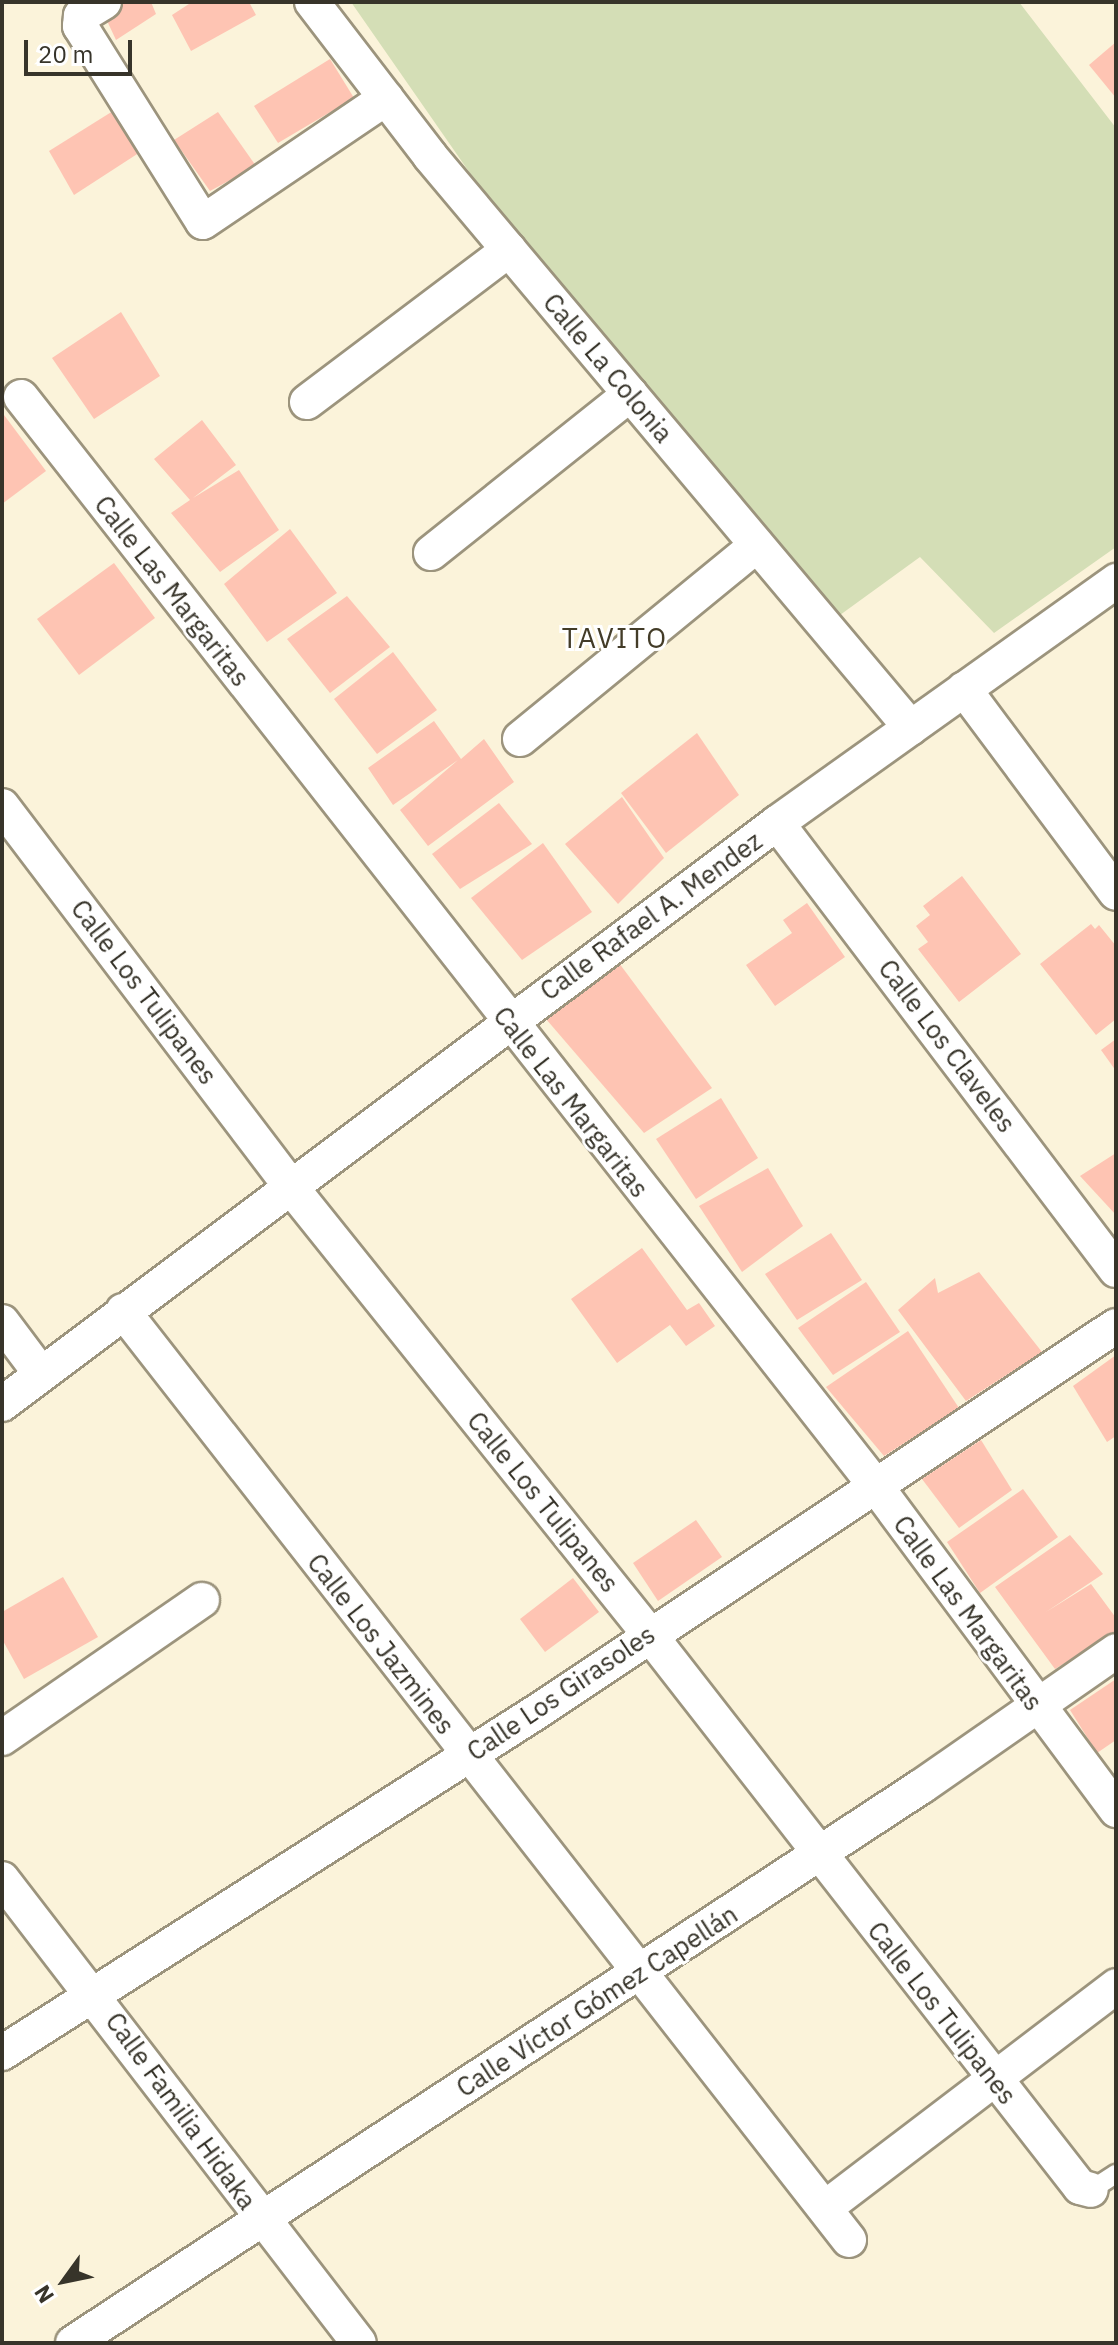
<!DOCTYPE html>
<html>
<head>
<meta charset="utf-8">
<style>
  body { margin:0 }
  #map { position:relative; width:1118px; height:2345px; overflow:hidden; background:#fbf3da; font-family:"IBM Plex Sans",sans-serif }
  div>[style] { position:absolute }
  .green>* { inset:0; background:#d4deb6 }
  .building>* { inset:0; background:#fec4b3 }
  .roads { filter:drop-shadow(2px 0 #9c947d) drop-shadow(-2px 0 #9c947d) drop-shadow(0 2px #9c947d) drop-shadow(0 -2px #9c947d) }
  .service>* { height:18px; margin:-9px; padding:0 9px; transform-origin:9px; border-radius:9px; background:#fff }
  .minor>* { height:34px; margin:-17px; padding:0 17px; transform-origin:17px; border-radius:17px; background:#fff }
  span { translate:-50% -50%; white-space:nowrap; text-align:center; line-height:1.15; -webkit-text-stroke:6px #fff; paint-order:stroke }
  .street-label { font-size:26px; color:#37342a }
  .neighbourhood-label { font-size:28px; color:#433c28; letter-spacing:2px }
  .frame { position:absolute; inset:0; border:4px solid #37342a; pointer-events:none }
  .north { position:absolute; left:24px; top:2241px; width:80px; height:80px; -webkit-text-stroke:6px #fff; paint-order:stroke; rotate:237deg; font-size:22px; font-weight:700; line-height:32px; text-align:center; color:#37342a }
  .north::after { content:''; display:block; margin:auto; width:28px; height:36px; background:#37342a; clip-path:polygon(50% 0,100% 100%,50% 72%,0 100%) }
  .scale { position:absolute; left:24px; top:40px; width:108px; height:36px; box-sizing:border-box; border:4px solid #37342a; border-top:0; padding-left:10px; font-size:24px; line-height:28px; white-space:nowrap; color:#37342a; -webkit-text-stroke:6px #fff; paint-order:stroke }
</style>
</head>
<body>
<div id="map">
  <div class="green">
    <div style="clip-path:polygon(351px 2px,1019px 2px,1116px 128px,1116px 547px,994px 633px,920px 557px,840px 615px,513px 235px)"></div>
  </div>
  <div class="building">
    <div style="clip-path:polygon(115px 2px,151px 2px,156px 14px,116px 40px,102px 10px)"></div>
    <div style="clip-path:polygon(192px 2px,249px 2px,256px 15px,191px 51px,172px 15px)"></div>
    <div style="clip-path:polygon(1116px 42px,1116px 98px,1089px 65px)"></div>
    <div style="clip-path:polygon(330px 59px,354px 98px,278px 143px,254px 106px)"></div>
    <div style="clip-path:polygon(121px 106px,148px 147px,74px 195px,49px 151px)"></div>
    <div style="clip-path:polygon(218px 112px,256px 166px,210px 191px,174px 140px)"></div>
    <div style="clip-path:polygon(121px 312px,160px 376px,94px 419px,52px 358px)"></div>
    <div style="clip-path:polygon(4px 415px,46px 471px,2px 504px,2px 416px)"></div>
    <div style="clip-path:polygon(202px 420px,236px 465px,193px 498px,239px 470px,279px 530px,220px 572px,171px 513px,190px 500px,154px 459px)"></div>
    <div style="clip-path:polygon(290px 529px,337px 593px,267px 642px,224px 584px)"></div>
    <div style="clip-path:polygon(114px 563px,155px 618px,79px 675px,37px 619px)"></div>
    <div style="clip-path:polygon(347px 596px,390px 647px,330px 693px,287px 639px)"></div>
    <div style="clip-path:polygon(393px 652px,437px 710px,377px 754px,334px 699px)"></div>
    <div style="clip-path:polygon(434px 721px,461px 759px,484px 739px,514px 782px,428px 846px,400px 810px,458px 760px,393px 805px,368px 768px)"></div>
    <div style="clip-path:polygon(697px 733px,739px 795px,666px 853px,621px 793px)"></div>
    <div style="clip-path:polygon(622px 797px,664px 858px,618px 904px,565px 844px)"></div>
    <div style="clip-path:polygon(499px 803px,532px 844px,460px 889px,432px 854px)"></div>
    <div style="clip-path:polygon(543px 843px,592px 912px,522px 960px,471px 898px)"></div>
    <div style="clip-path:polygon(962px 876px,1021px 954px,959px 1002px,918px 949px,928px 942px,916px 926px,930px 915px,923px 906px)"></div>
    <div style="clip-path:polygon(807px 903px,845px 957px,775px 1006px,746px 965px,792px 933px,783px 920px)"></div>
    <div style="clip-path:polygon(1091px 924px,1095px 929px,1099px 925px,1116px 946px,1116px 1019px,1096px 1035px,1040px 964px)"></div>
    <div style="clip-path:polygon(619px 963px,712px 1088px,644px 1133px,546px 1019px)"></div>
    <div style="clip-path:polygon(1116px 1039px,1116px 1071px,1101px 1050px)"></div>
    <div style="clip-path:polygon(721px 1098px,758px 1158px,696px 1199px,656px 1139px)"></div>
    <div style="clip-path:polygon(1116px 1153px,1116px 1215px,1080px 1176px)"></div>
    <div style="clip-path:polygon(768px 1168px,803px 1226px,742px 1272px,699px 1206px)"></div>
    <div style="clip-path:polygon(831px 1233px,862px 1280px,797px 1320px,765px 1274px)"></div>
    <div style="clip-path:polygon(642px 1248px,687px 1310px,699px 1303px,715px 1326px,686px 1346px,670px 1325px,617px 1363px,571px 1299px)"></div>
    <div style="clip-path:polygon(979px 1272px,1042px 1352px,966px 1401px,898px 1310px,935px 1278px,938px 1293px)"></div>
    <div style="clip-path:polygon(866px 1282px,900px 1332px,833px 1375px,798px 1328px)"></div>
    <div style="clip-path:polygon(908px 1331px,959px 1408px,884px 1456px,826px 1387px)"></div>
    <div style="clip-path:polygon(1116px 1355px,1116px 1436px,1107px 1442px,1073px 1386px)"></div>
    <div style="clip-path:polygon(981px 1440px,1012px 1490px,959px 1528px,922px 1479px)"></div>
    <div style="clip-path:polygon(1023px 1489px,1058px 1537px,980px 1593px,947px 1542px)"></div>
    <div style="clip-path:polygon(696px 1520px,722px 1557px,658px 1601px,633px 1563px)"></div>
    <div style="clip-path:polygon(1070px 1535px,1103px 1574px,1046px 1612px,1091px 1584px,1116px 1618px,1116px 1632px,1055px 1669px,995px 1587px)"></div>
    <div style="clip-path:polygon(63px 1577px,98px 1637px,24px 1679px,2px 1639px,2px 1612px)"></div>
    <div style="clip-path:polygon(573px 1578px,599px 1612px,545px 1652px,520px 1619px)"></div>
    <div style="clip-path:polygon(1116px 1679px,1116px 1740px,1097px 1753px,1070px 1710px)"></div>
  </div>
  <div class="roads">
    <div class="service">
      <div style="left:1091px;top:2190px;width:30px;rotate:-33deg"></div>
    </div>
    <div class="minor">
      <div style="left:104px;top:2px;width:27px;rotate:149deg"></div>
      <div style="left:81px;top:16px;width:10px;rotate:96deg"></div>
      <div style="left:80px;top:26px;width:231px;rotate:57.9deg"></div>
      <div style="left:203px;top:222px;width:221px;rotate:-34.1deg"></div>
      <div style="left:312px;top:2px;width:194px;rotate:52.5deg"></div>
      <div style="left:430px;top:156px;width:747px;rotate:49.94deg"></div>
      <div style="left:21px;top:397px;width:1383px;rotate:51.87deg"></div>
      <div style="left:875px;top:1485px;width:405px;rotate:53.4deg"></div>
      <div style="left:307px;top:402px;width:253px;rotate:-37deg"></div>
      <div style="left:431px;top:553px;width:255px;rotate:-38.6deg"></div>
      <div style="left:964px;top:689px;width:254px;rotate:53.3deg"></div>
      <div style="left:520px;top:739px;width:306px;rotate:-39.3deg"></div>
      <div style="left:2px;top:806px;width:477px;rotate:52.8deg"></div>
      <div style="left:290px;top:1186px;width:574px;rotate:51.29deg"></div>
      <div style="left:649px;top:1634px;width:701px;rotate:52.07deg"></div>
      <div style="left:1080px;top:2187px;width:11px;rotate:15deg"></div>
      <div style="left:777px;top:823px;width:561px;rotate:52.82deg"></div>
      <div style="left:123px;top:1311px;width:1179px;rotate:51.99deg"></div>
      <div style="left:2px;top:1322px;width:65px;rotate:53.1deg"></div>
      <div style="left:2px;top:1404px;width:969px;rotate:-36.86deg"></div>
      <div style="left:777px;top:823px;width:417px;rotate:-35.5deg"></div>
      <div style="left:2px;top:1738px;width:243px;rotate:-34.6deg"></div>
      <div style="left:2px;top:1879px;width:585px;rotate:52.43deg"></div>
      <div style="left:2px;top:2053px;width:636px;rotate:-32.54deg"></div>
      <div style="left:538px;top:1711px;width:694px;rotate:-33.67deg"></div>
      <div style="left:825px;top:2208px;width:366px;rotate:-37.3deg"></div>
      <div style="left:73px;top:2343px;width:1015px;rotate:-33.27deg"></div>
      <div style="left:922px;top:1786px;width:236px;rotate:-34.8deg"></div>
    </div>
  </div>
  <div class="street-label">
    <span style="left:608px;top:368px;rotate:50deg">Calle La Colonia</span>
    <span style="left:172px;top:591px;rotate:52deg">Calle Las Margaritas</span>
    <span style="left:651px;top:916px;rotate:-36deg">Calle Rafael A. Mendez</span>
    <span style="left:144px;top:992px;rotate:53deg">Calle Los Tulipanes</span>
    <span style="left:947px;top:1046px;rotate:53deg">Calle Los Claveles</span>
    <span style="left:571px;top:1102px;rotate:52deg">Calle Las Margaritas</span>
    <span style="left:543px;top:1502px;rotate:51deg">Calle Los Tulipanes</span>
    <span style="left:968px;top:1613px;rotate:54deg">Calle Las Margaritas</span>
    <span style="left:381px;top:1644px;rotate:52deg">Calle Los Jazmines</span>
    <span style="left:561px;top:1693px;rotate:-34deg">Calle Los Girasoles</span>
    <span style="left:597px;top:2001px;rotate:-33deg">Calle Víctor Gómez Capellán</span>
    <span style="left:942px;top:2013px;rotate:52deg">Calle Los Tulipanes</span>
    <span style="left:181px;top:2111px;rotate:54deg">Calle Familia Hidaka</span>
  </div>
  <div class="neighbourhood-label">
    <span style="left:615px;top:638px">TAVITO</span>
  </div>
  <div class="frame"></div>
  <div class="north">N</div>
  <div class="scale">20 m</div>
</div>
</body>
</html>
